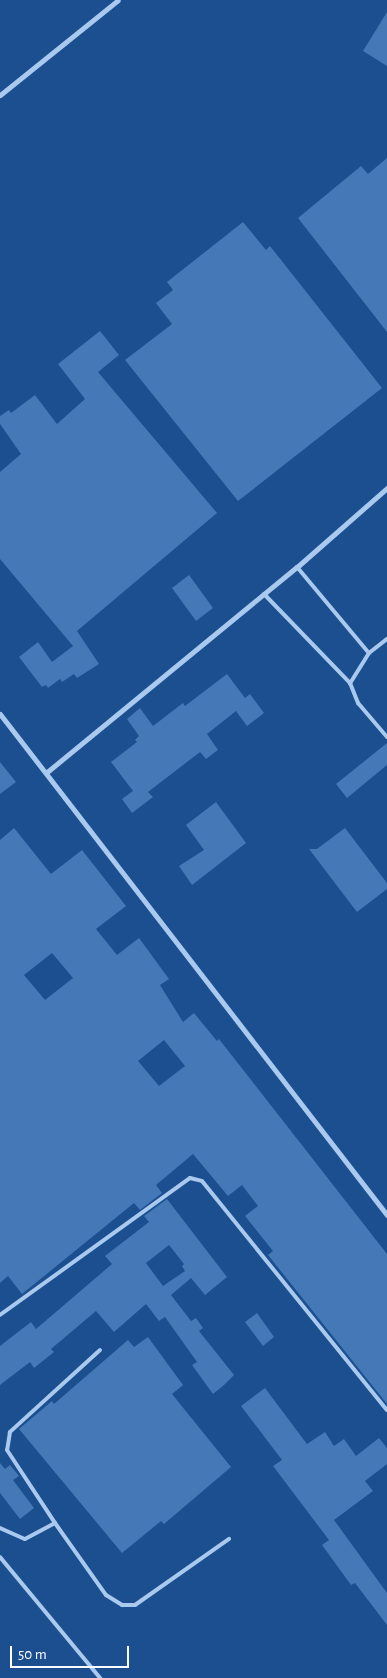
<!DOCTYPE html>
<html>
<head>
<meta charset="utf-8">
<style>
  body { margin:0 }
  #map { position:relative; width:387px; height:1678px; overflow:hidden; background:#1b4f8f; font-family:"Alegreya Sans",sans-serif }
  div>[style] { position:absolute }
  .building>* { inset:0; background:#4478b7 }
  .service>* { height:4px; margin:-2px; padding:0 2px; transform-origin:2px; border-radius:2px; background:#a9c9ee }
  .minor>* { height:5px; margin:-2.5px; padding:0 2.5px; transform-origin:2.5px; border-radius:2.5px; background:#a9c9ee }
  span { translate:-50% -50%; white-space:nowrap; text-align:center; line-height:1.15; -webkit-text-stroke:5px #1b4f8f; paint-order:stroke }
  .scale { position:absolute; left:10px; top:1646px; width:119px; height:22px; box-sizing:border-box; border:2px solid #fff; border-top:0; padding-left:6px; font-size:15px; line-height:18px; white-space:nowrap; color:#fff; -webkit-text-stroke:4px #1b4f8f; paint-order:stroke }
</style>
</head>
<body>
<div id="map">
  <div class="building">
    <div style="clip-path:polygon(387px 12px,387px 66px,363px 51px)"></div>
    <div style="clip-path:polygon(387px 158px,387px 332px,298px 218px,361px 166px,368px 174px)"></div>
    <div style="clip-path:polygon(243px 222px,266px 250px,270px 246px,382px 388px,238px 501px,125px 360px,172px 324px,156px 303px,173px 290px,167px 282px)"></div>
    <div style="clip-path:polygon(100px 331px,119px 355px,98px 372px,217px 513px,77px 631px,99px 664px,77px 678px,74px 674px,62px 682px,60px 679px,48px 688px,46px 685px,42px 687px,19px 657px,38px 642px,52px 662px,73px 646px,0 559px,0 472px,21px 454px,0 424px,0 416px,9px 410px,11px 413px,35px 395px,57px 424px,85px 399px,58px 364px)"></div>
    <div style="clip-path:polygon(189px 575px,213px 608px,196px 621px,172px 588px)"></div>
    <div style="clip-path:polygon(227px 674px,245px 698px,250px 694px,264px 713px,247px 726px,236px 711px,207px 734px,218px 750px,206px 759px,200px 752px,148px 792px,153px 797px,132px 813px,122px 799px,133px 791px,111px 762px,137px 742px,135px 740px,139px 736px,127px 719px,140px 708px,153px 726px,183px 703px,185px 706px)"></div>
    <div style="clip-path:polygon(387px 743px,387px 765px,347px 798px,336px 784px)"></div>
    <div style="clip-path:polygon(0 762px,16px 782px,0 794px)"></div>
    <div style="clip-path:polygon(216px 802px,246px 843px,192px 885px,179px 866px,204px 850px,186px 825px)"></div>
    <div style="clip-path:polygon(evenodd,14px 828px,51px 874px,82px 850px,126px 906px,96px 929px,117px 955px,139px 938px,169px 979px,160px 985px,183px 1022px,194px 1013px,217px 1041px,219px 1039px,387px 1254px,387px 1404px,268px 1255px,273px 1251px,245px 1216px,258px 1206px,242px 1185px,228px 1196px,193px 1154px,156px 1185px,162px 1193px,140px 1210px,134px 1203px,22px 1294px,8px 1276px,0 1283px,0 840px,14px 828px,52px 953px,73px 978px,45px 1000px,24px 975px,52px 953px,14px 828px,164px 1040px,185px 1066px,159px 1086px,138px 1061px,164px 1040px)"></div>
    <div style="clip-path:polygon(345px 828px,387px 883px,387px 889px,357px 912px,309px 849px,317px 849px)"></div>
    <div style="clip-path:polygon(evenodd,167px 1199px,227px 1277px,205px 1295px,191px 1278px,171px 1295px,191px 1321px,196px 1318px,203px 1328px,199px 1331px,234px 1375px,224px 1385px,213px 1394px,192px 1365px,197px 1362px,165px 1317px,159px 1321px,146px 1304px,114px 1332px,96px 1311px,51px 1349px,54px 1352px,34px 1368px,30px 1362px,0 1385px,0 1346px,31px 1322px,36px 1329px,112px 1264px,105px 1256px,149px 1222px,144px 1216px,167px 1199px,169px 1245px,184px 1264px,182px 1266px,185px 1271px,163px 1286px,146px 1263px,169px 1245px)"></div>
    <div style="clip-path:polygon(257px 1313px,274px 1337px,263px 1346px,245px 1322px)"></div>
    <div style="clip-path:polygon(148px 1337px,183px 1385px,172px 1394px,231px 1467px,164px 1524px,161px 1521px,122px 1553px,19px 1429px,52px 1401px,54px 1404px,128px 1340px,134px 1347px)"></div>
    <div style="clip-path:polygon(265px 1388px,307px 1444px,325px 1432px,334px 1446px,344px 1439px,356px 1456px,379px 1438px,387px 1448px,387px 1464px,365px 1481px,373px 1491px,334px 1520px,387px 1593px,387px 1625px,355px 1583px,351px 1585px,322px 1545px,329px 1540px,273px 1466px,282px 1460px,241px 1406px)"></div>
    <div style="clip-path:polygon(0 1463px,5px 1469px,10px 1465px,19px 1476px,13px 1480px,34px 1508px,20px 1519px,0 1493px)"></div>
  </div>
  <div class="service">
    <div style="left:297px;top:567px;width:112px;rotate:50.1deg"></div>
    <div style="left:369px;top:653px;width:36px;rotate:122deg"></div>
    <div style="left:350px;top:683px;width:22px;rotate:68deg"></div>
    <div style="left:358px;top:703px;width:45px;rotate:49.5deg"></div>
    <div style="left:264px;top:594px;width:124px;rotate:46deg"></div>
    <div style="left:369px;top:653px;width:23px;rotate:-38deg"></div>
    <div style="left:0;top:1315px;width:234px;rotate:-35.8deg"></div>
    <div style="left:190px;top:1178px;width:12px;rotate:14deg"></div>
    <div style="left:202px;top:1181px;width:294px;rotate:51.1deg"></div>
    <div style="left:100px;top:1350px;width:122px;rotate:137.7deg"></div>
    <div style="left:10px;top:1432px;width:18px;rotate:99deg"></div>
    <div style="left:7px;top:1450px;width:87px;rotate:56.7deg"></div>
    <div style="left:55px;top:1523px;width:88px;rotate:54.7deg"></div>
    <div style="left:106px;top:1595px;width:19px;rotate:32deg"></div>
    <div style="left:122px;top:1605px;width:13px"></div>
    <div style="left:135px;top:1605px;width:115px;rotate:-35.1deg"></div>
    <div style="left:0;top:1528px;width:27px;rotate:24deg"></div>
    <div style="left:25px;top:1539px;width:34px;rotate:-28deg"></div>
    <div style="left:0;top:1557px;width:157px;rotate:50.4deg"></div>
  </div>
  <div class="minor">
    <div style="left:0;top:95px;width:151px;rotate:-38.8deg"></div>
    <div style="left:0;top:714px;width:633px;rotate:52.32deg"></div>
    <div style="left:47px;top:772px;width:323px;rotate:-39.4deg"></div>
    <div style="left:297px;top:567px;width:120px;rotate:-41.3deg"></div>
  </div>
  <div class="scale">50 m</div>
</div>
</body>
</html>
